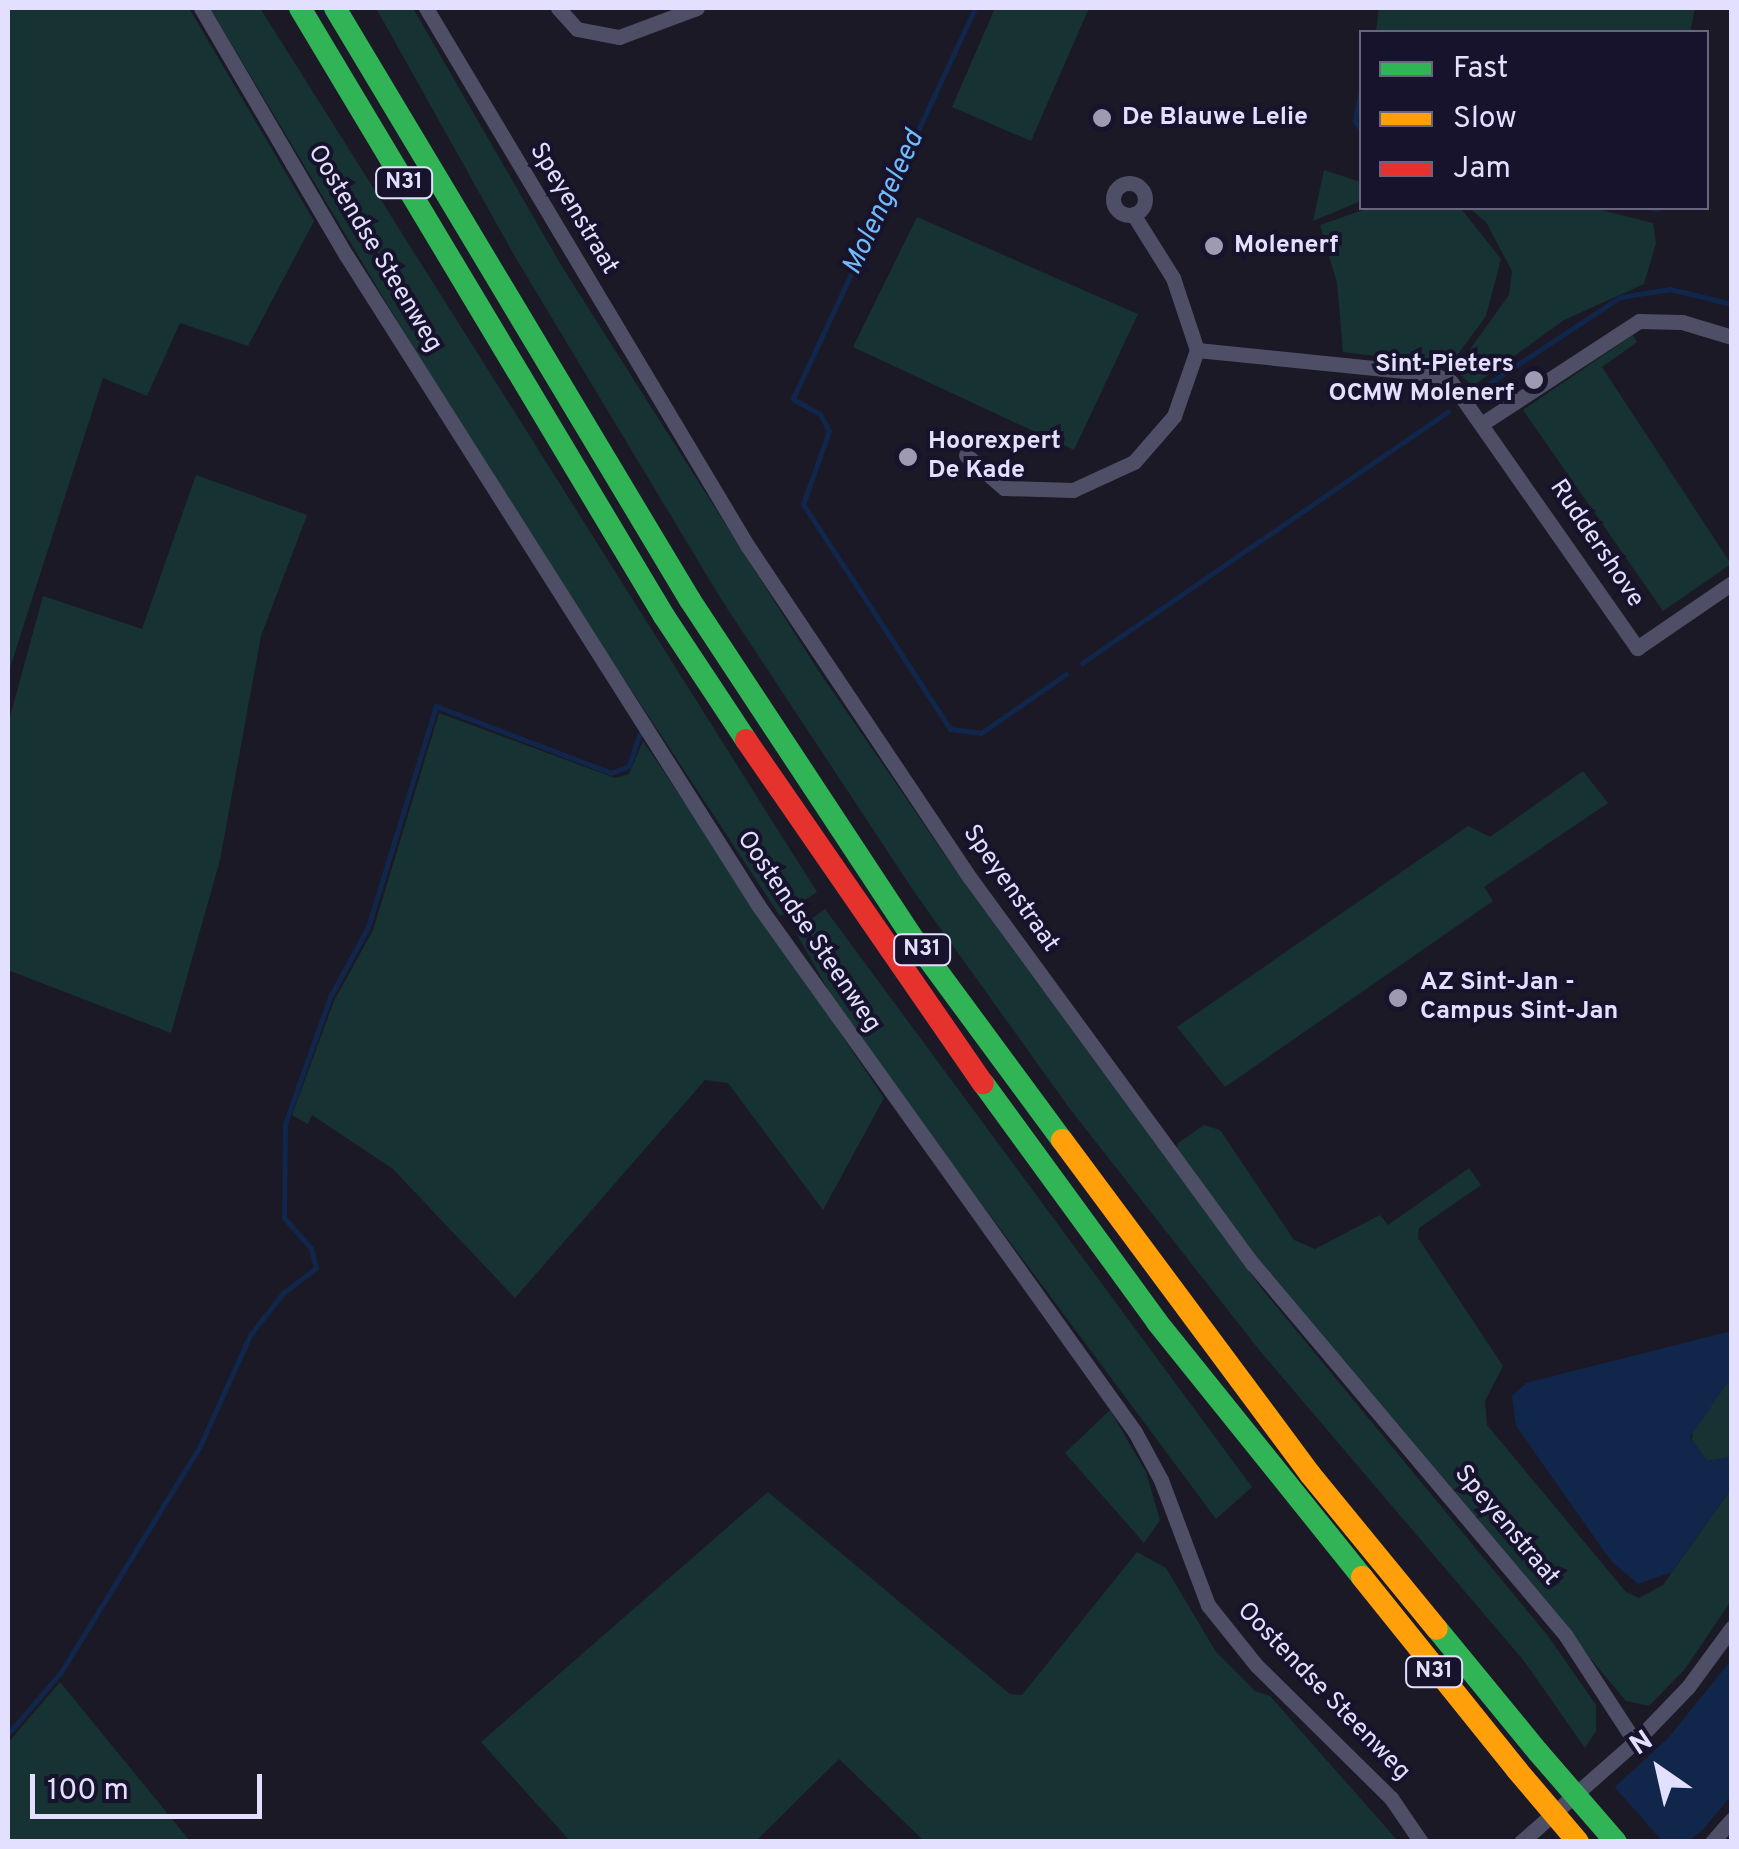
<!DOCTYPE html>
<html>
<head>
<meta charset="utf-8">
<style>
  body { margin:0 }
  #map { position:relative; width:1739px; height:1849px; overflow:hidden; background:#1b1926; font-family:Overpass,sans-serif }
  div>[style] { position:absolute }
  .green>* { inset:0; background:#173233 }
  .water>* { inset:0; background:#10264b }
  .pier>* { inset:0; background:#1b1926 }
  .stream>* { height:5px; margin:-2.5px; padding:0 2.5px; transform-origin:2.5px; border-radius:2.5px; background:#10264b }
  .street>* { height:15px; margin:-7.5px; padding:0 7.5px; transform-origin:7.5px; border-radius:7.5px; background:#4f4e67 }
  .street>.ring { margin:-7.5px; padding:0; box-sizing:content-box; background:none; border:15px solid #4f4e67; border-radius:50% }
  .fast>* { height:22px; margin:-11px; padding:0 11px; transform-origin:11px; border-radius:11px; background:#30b455 }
  .slow>* { height:22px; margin:-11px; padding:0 11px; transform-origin:11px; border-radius:11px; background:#ff9f0a }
  .jam>* { height:22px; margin:-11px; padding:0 11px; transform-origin:11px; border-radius:11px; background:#e5322d }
  .fast-bridge>* { height:22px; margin:-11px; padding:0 11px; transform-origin:11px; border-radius:11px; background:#30b455 }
  .slow-bridge>* { height:22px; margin:-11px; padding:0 11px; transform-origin:11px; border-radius:11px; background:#ff9f0a }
  .dots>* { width:28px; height:28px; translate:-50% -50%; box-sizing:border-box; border:5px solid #17132c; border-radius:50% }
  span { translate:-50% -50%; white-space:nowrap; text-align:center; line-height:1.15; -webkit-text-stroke:8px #17132c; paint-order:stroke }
  .shield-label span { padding:2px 8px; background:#17132c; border:2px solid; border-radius:8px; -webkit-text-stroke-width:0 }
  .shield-label { font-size:22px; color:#e3dffe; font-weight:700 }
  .poi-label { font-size:25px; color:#e3dffe; font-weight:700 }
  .left { translate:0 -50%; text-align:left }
  .right { translate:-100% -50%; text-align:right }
  .street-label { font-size:25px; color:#e3dffe }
  .water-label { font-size:28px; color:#70bbfb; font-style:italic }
  .frame { position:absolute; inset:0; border:10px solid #e3dffe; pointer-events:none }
  .legend { position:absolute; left:1359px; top:30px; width:350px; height:180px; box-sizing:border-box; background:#17132c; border:2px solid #696580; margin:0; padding:12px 18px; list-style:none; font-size:30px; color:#e3dffe }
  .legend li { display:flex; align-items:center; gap:20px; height:50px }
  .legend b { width:50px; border:2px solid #696580 }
  .north { position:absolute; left:1609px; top:1719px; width:100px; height:100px; -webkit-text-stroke:8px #17132c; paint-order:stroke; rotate:326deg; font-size:28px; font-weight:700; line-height:40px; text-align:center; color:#e3dffe }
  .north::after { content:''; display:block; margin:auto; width:35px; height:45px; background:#e3dffe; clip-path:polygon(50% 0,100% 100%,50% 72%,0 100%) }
  .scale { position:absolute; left:30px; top:1774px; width:232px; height:45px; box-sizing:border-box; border:5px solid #e3dffe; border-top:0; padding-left:12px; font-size:30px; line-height:35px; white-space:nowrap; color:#e3dffe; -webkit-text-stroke:8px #17132c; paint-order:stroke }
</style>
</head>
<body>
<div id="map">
  <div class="green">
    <div style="clip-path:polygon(8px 8px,189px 8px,314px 221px,248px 346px,180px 323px,147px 396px,103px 378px,8px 674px)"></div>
    <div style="clip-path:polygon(210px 8px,260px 8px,817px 892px,780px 916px,484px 466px)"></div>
    <div style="clip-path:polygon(376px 8px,413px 8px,561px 265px,818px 670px,965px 884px,1262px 1289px,1548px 1636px,1596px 1705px,1596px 1731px,1585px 1748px,1524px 1661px,1260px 1351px,1070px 1109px,915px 893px,721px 599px,514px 255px)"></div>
    <div style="clip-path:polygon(995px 8px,1089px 8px,1031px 141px,952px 107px)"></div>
    <div style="clip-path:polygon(1379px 8px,1695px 8px,1690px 32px,1376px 32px)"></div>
    <div style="clip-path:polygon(1324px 170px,1361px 182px,1361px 201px,1313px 221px)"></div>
    <div style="clip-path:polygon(1369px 208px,1462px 210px,1501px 259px,1486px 316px,1450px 365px,1343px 352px,1337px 283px,1320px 225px)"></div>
    <div style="clip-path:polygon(1469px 208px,1593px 208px,1653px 223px,1656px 243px,1644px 284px,1564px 320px,1473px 386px,1455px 370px,1509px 295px,1512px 271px,1486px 222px)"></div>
    <div style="clip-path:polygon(917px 217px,1138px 314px,1074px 450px,853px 347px)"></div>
    <div style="clip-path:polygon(1633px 335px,1637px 342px,1602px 367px,1731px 564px,1663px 611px,1523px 410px)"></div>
    <div style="clip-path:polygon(196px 475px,307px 515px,261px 636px,220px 860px,171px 1033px,8px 970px,8px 724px,43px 596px,142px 629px)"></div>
    <div style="clip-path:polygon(439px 713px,615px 778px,629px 774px,643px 741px,884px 1098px,823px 1210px,728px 1083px,705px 1080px,515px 1298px,393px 1169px,312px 1115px,308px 1124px,292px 1115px,334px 1001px,373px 930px)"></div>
    <div style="clip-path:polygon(1583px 771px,1608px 803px,1484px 887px,1493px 901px,1225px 1087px,1177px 1027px,1468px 826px,1490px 837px)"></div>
    <div style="clip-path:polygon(825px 909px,1252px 1487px,1216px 1519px,847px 1023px,795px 931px)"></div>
    <div style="clip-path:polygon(1204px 1125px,1220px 1130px,1294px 1240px,1315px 1249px,1380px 1215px,1388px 1225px,1469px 1168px,1481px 1185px,1419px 1228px,1418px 1238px,1503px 1366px,1485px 1401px,1487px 1425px,1626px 1592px,1639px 1598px,1663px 1585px,1731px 1489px,1731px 1601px,1685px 1669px,1649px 1706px,1626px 1701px,1257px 1261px,1176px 1152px,1178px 1143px)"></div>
    <div style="clip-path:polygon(1731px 1378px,1731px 1457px,1707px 1461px,1692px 1442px,1693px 1427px)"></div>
    <div style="clip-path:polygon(1110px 1410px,1146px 1472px,1160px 1520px,1144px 1543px,1065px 1453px)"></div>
    <div style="clip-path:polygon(768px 1492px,1010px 1694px,1022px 1695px,1137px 1552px,1166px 1568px,1216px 1652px,1255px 1691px,1270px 1696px,1398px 1841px,924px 1841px,839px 1759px,756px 1841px,570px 1841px,481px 1742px)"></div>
    <div style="clip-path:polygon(60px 1682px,190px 1841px,8px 1841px,8px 1743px)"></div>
  </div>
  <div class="water">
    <div style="clip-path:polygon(1731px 1331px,1731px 1378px,1690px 1437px,1707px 1461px,1731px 1457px,1731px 1489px,1672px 1572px,1638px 1584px,1611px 1561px,1516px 1426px,1512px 1396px,1526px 1383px)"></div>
    <div style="clip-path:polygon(1731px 1660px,1731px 1796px,1702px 1831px,1688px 1841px,1555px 1842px,1669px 1737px)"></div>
  </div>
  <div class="pier">
    <div style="clip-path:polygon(1613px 1785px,1663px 1842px,1550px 1841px,1552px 1838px)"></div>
  </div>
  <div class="stream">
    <div style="left:975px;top:8px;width:431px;rotate:115deg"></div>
    <div style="left:793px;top:399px;width:31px;rotate:29deg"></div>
    <div style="left:820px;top:414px;width:19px;rotate:62deg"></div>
    <div style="left:829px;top:431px;width:77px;rotate:109.6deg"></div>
    <div style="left:803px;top:504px;width:269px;rotate:56.8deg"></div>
    <div style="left:950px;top:729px;width:31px;rotate:7deg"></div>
    <div style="left:981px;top:733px;width:103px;rotate:-34.8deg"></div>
    <div style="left:1362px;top:84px;width:38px;rotate:101deg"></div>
    <div style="left:1355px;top:121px;width:12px;rotate:55deg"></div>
    <div style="left:1650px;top:208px;width:8px;rotate:7deg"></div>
    <div style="left:1479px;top:390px;width:169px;rotate:-33.4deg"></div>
    <div style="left:1620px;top:297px;width:51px;rotate:-9.1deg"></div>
    <div style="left:1670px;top:289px;width:64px;rotate:13.6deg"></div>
    <div style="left:1082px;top:663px;width:444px;rotate:-34.5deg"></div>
    <div style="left:8px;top:1734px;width:82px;rotate:-49.5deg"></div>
    <div style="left:61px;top:1672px;width:263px;rotate:-58.4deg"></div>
    <div style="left:199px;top:1448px;width:124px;rotate:-65.7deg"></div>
    <div style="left:250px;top:1335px;width:53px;rotate:-51.8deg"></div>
    <div style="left:283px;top:1293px;width:41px;rotate:-37.1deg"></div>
    <div style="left:316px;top:1268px;width:21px;rotate:-104deg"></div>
    <div style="left:311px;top:1248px;width:40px;rotate:-132deg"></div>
    <div style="left:284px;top:1218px;width:94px;rotate:-89.4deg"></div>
    <div style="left:285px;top:1124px;width:135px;rotate:-70.5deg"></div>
    <div style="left:330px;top:997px;width:80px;rotate:-61.5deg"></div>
    <div style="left:368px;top:927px;width:231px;rotate:-72.9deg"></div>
    <div style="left:436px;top:706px;width:187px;rotate:20.9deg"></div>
    <div style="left:611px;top:773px;width:19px;rotate:-21deg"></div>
    <div style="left:629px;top:766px;width:33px;rotate:-72deg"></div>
  </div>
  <div class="street">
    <div style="left:201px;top:8px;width:286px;rotate:59.6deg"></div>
    <div style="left:346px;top:255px;width:770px;rotate:57.63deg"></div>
    <div style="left:758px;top:905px;width:648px;rotate:54.42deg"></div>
    <div style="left:1135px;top:1432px;width:55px;rotate:61.6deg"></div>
    <div style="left:1161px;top:1480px;width:134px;rotate:69.4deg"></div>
    <div style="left:1208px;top:1605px;width:77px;rotate:51.3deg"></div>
    <div style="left:1256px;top:1665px;width:190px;rotate:44.6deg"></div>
    <div style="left:1391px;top:1798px;width:53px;rotate:55.7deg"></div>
    <div style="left:426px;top:8px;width:626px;rotate:59.13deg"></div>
    <div style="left:747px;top:545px;width:401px;rotate:56.2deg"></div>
    <div style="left:970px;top:878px;width:479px;rotate:53.8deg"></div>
    <div style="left:1253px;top:1264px;width:486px;rotate:49.9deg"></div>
    <div style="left:1566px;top:1636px;width:126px;rotate:56.9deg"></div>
    <div style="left:558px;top:8px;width:28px;rotate:48deg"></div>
    <div style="left:577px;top:29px;width:43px;rotate:10.8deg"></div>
    <div style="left:619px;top:37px;width:83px;rotate:-20.4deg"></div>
    <div class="ring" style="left:1113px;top:183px;width:17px;height:17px"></div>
    <div style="left:1197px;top:350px;width:236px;rotate:5.8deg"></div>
    <div style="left:1432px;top:374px;width:21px;rotate:23deg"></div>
    <div style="left:1451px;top:382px;width:325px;rotate:55deg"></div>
    <div style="left:1637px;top:648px;width:115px;rotate:-34.4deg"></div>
    <div style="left:1483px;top:423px;width:186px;rotate:-33.2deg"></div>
    <div style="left:1639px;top:321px;width:43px;rotate:1.3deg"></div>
    <div style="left:1682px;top:322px;width:52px;rotate:16.7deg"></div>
    <div style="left:966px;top:455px;width:50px;rotate:41deg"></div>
    <div style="left:1004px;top:488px;width:69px;rotate:1.7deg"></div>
    <div style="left:1073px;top:490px;width:67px;rotate:-24.7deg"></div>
    <div style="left:1134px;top:462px;width:61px;rotate:-49deg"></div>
    <div style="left:1174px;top:416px;width:70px;rotate:-70.8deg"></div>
    <div style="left:1197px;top:350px;width:76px;rotate:-108.4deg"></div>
    <div style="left:1173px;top:278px;width:75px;rotate:-122deg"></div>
    <div style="left:1521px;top:1842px;width:152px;rotate:-41.3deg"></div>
    <div style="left:1635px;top:1742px;width:76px;rotate:-46.1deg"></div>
    <div style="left:1688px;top:1687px;width:74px;rotate:-53.7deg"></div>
    <div style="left:1712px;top:1842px;width:30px;rotate:-49deg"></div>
  </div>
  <div class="fast">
    <div style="left:300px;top:8px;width:709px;rotate:59.09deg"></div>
    <div style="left:664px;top:616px;width:149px;rotate:56.5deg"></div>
    <div style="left:335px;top:8px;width:690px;rotate:59.05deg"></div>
    <div style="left:690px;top:600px;width:400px;rotate:56.6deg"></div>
    <div style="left:910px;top:934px;width:256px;rotate:53.6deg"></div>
    <div style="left:983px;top:1083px;width:296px;rotate:53.9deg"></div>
    <div style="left:1157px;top:1322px;width:327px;rotate:51.2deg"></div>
    <div style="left:1437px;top:1629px;width:159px;rotate:50.6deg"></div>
  </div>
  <div class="slow">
    <div style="left:1062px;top:1140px;width:416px;rotate:53.4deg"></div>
    <div style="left:1310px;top:1474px;width:200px;rotate:50.7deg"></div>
    <div style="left:1362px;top:1577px;width:248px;rotate:51.2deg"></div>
  </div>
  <div class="jam">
    <div style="left:746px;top:740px;width:417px;rotate:55.4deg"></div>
  </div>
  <div class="fast-bridge">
    <div style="left:1538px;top:1752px;width:119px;rotate:49.1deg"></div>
  </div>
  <div class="slow-bridge">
    <div style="left:1517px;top:1770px;width:94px;rotate:49.7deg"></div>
  </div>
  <div class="dots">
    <div style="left:1102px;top:118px;background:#9d9ab2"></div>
    <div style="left:1214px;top:246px;background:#9d9ab2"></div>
    <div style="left:1534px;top:380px;background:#9d9ab2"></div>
    <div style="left:908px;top:457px;background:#9d9ab2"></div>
    <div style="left:1398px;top:998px;background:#9d9ab2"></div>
  </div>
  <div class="shield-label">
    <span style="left:404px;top:183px">N31</span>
    <span style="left:922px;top:950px">N31</span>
    <span style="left:1434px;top:1672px">N31</span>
  </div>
  <div class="poi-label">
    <span class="left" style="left:1122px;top:118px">De Blauwe Lelie</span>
    <span class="left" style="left:1234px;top:246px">Molenerf</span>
    <span class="right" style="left:1514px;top:380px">Sint-Pieters<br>OCMW Molenerf</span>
    <span class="left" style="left:928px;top:457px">Hoorexpert<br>De Kade</span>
    <span class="left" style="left:1420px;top:998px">AZ Sint-Jan -<br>Campus Sint-Jan</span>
  </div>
  <div class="street-label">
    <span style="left:573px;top:209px;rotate:59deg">Speyenstraat</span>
    <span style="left:374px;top:249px;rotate:59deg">Oostendse Steenweg</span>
    <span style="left:1596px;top:544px;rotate:56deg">Ruddershove</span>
    <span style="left:1010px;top:889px;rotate:55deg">Speyenstraat</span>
    <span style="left:808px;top:932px;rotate:56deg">Oostendse Steenweg</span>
    <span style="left:1506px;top:1526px;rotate:50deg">Speyenstraat</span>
    <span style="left:1323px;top:1692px;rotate:46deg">Oostendse Steenweg</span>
  </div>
  <div class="water-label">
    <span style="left:884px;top:203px;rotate:-65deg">Molengeleed</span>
  </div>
  <div class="frame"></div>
  <ul class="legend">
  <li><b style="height:12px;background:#30b455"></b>Fast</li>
  <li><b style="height:12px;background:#ff9f0a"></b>Slow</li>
  <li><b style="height:12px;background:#e5322d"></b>Jam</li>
  </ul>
  <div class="north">N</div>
  <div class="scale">100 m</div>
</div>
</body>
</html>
